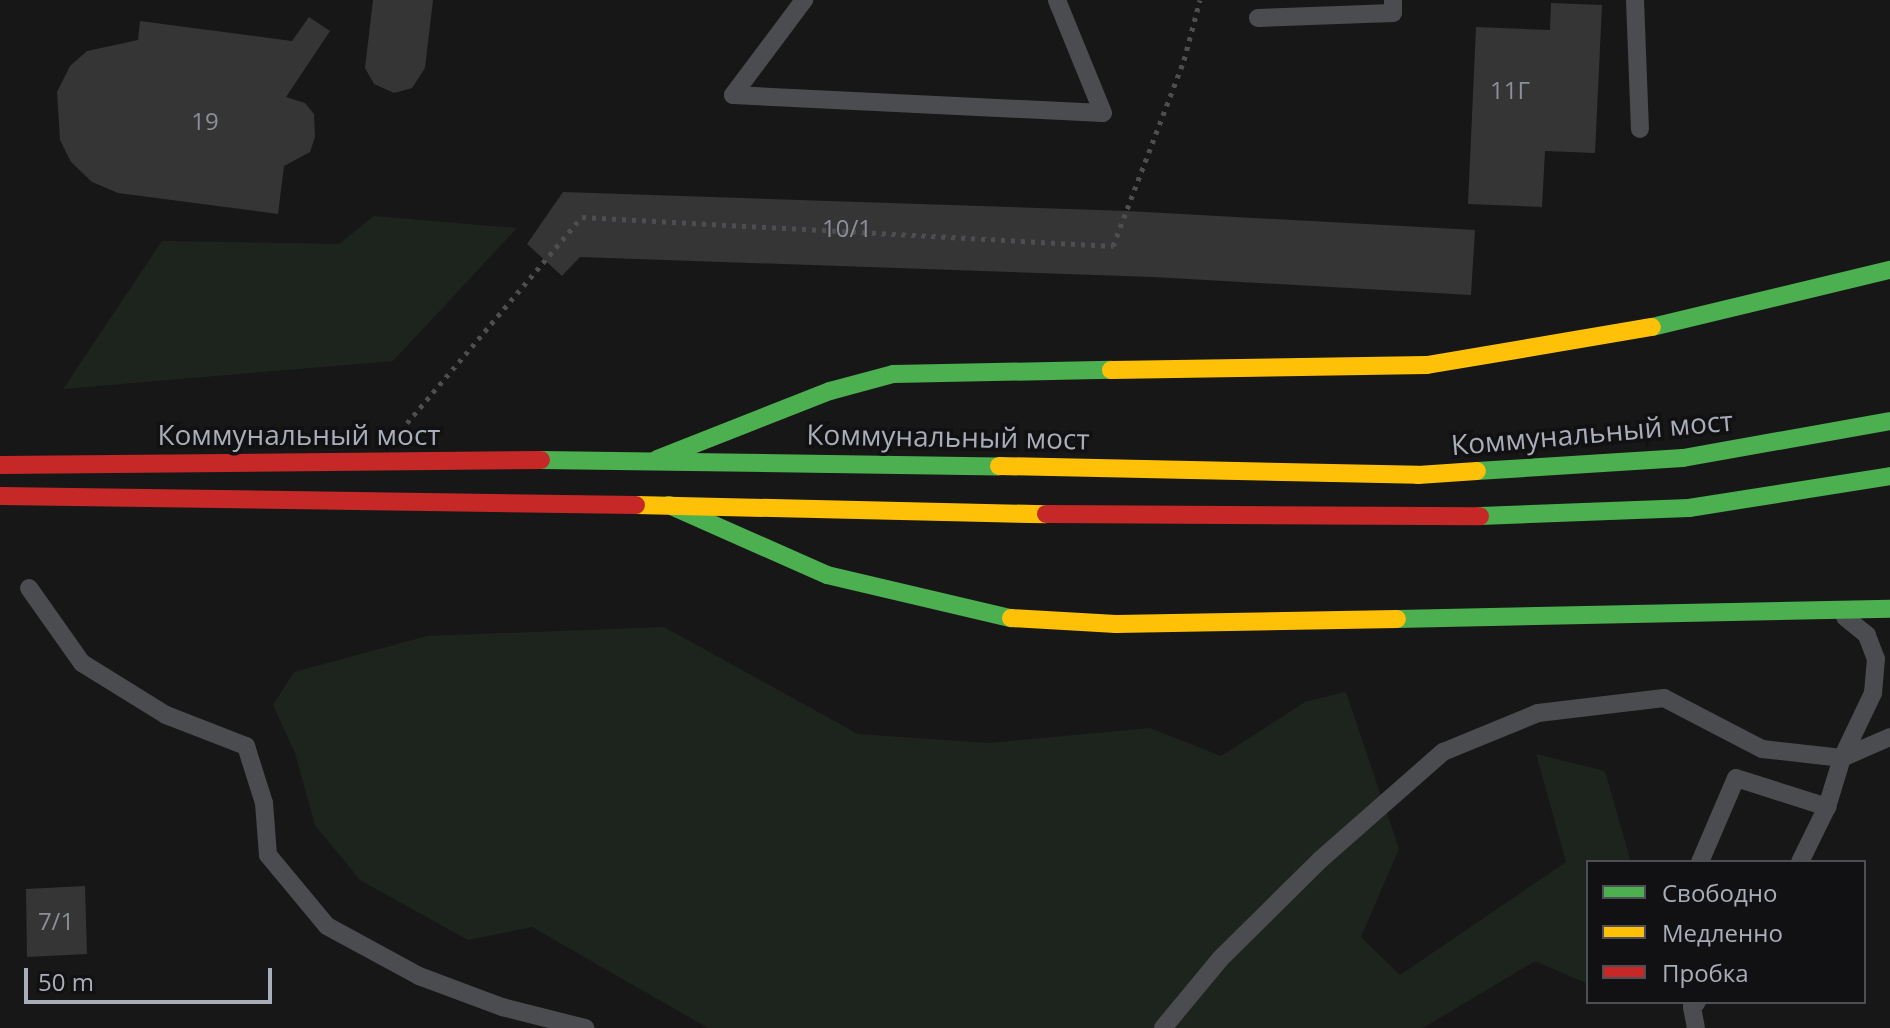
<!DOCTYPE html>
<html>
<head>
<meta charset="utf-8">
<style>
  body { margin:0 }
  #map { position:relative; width:1890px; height:1028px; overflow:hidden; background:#171717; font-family:"Open Sans",sans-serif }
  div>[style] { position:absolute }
  .green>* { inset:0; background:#1d241e }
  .building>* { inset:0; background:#353536 }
  .path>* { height:5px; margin-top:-2.5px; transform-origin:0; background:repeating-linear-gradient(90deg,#4d4e52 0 4px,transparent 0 10px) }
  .lane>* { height:18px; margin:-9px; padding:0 9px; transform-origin:9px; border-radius:9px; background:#4b4c50 }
  .fast>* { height:18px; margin:-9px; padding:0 9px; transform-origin:9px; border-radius:9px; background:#4caf50 }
  .slow>* { height:18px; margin:-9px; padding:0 9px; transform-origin:9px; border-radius:9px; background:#ffc107 }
  .jam>* { height:18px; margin:-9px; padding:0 9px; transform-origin:9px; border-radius:9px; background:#c62828 }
  span { translate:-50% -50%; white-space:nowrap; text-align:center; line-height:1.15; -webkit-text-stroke:7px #111113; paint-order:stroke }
  .number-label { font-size:24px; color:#8b8f98 }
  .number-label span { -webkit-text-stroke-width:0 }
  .street-label { font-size:28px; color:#a8adb8 }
  .legend { position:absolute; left:1586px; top:860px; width:280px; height:144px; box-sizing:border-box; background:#111113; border:2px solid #4d4f55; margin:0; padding:10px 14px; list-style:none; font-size:24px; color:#a8adb8 }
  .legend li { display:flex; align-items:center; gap:16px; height:40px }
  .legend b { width:40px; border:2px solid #4d4f55 }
  .scale { position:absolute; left:24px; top:968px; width:248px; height:36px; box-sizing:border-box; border:4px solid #a8adb8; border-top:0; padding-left:10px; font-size:24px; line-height:28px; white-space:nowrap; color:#a8adb8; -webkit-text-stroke:6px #111113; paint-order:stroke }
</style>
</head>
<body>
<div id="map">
  <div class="green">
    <div style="clip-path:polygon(374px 216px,517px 228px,393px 361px,63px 389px,162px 241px,339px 244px)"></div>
    <div style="clip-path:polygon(664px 627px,858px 734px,988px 743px,1150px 728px,1221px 756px,1305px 702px,1346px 692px,1399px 849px,1361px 937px,1400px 975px,1566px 862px,1536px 754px,1605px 771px,1631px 862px,1588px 862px,1588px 984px,1535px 961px,1423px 1028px,708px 1028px,532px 927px,468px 940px,360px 880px,315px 825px,295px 753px,273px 705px,294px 672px,427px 636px)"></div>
  </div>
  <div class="building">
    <div style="clip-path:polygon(373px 0,433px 0,425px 68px,412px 88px,394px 93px,374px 84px,365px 68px)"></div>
    <div style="clip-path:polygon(1551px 3px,1602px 5px,1595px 153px,1545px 151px,1542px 207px,1468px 204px,1476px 27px,1550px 30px)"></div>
    <div style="clip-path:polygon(309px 17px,330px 31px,286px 97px,305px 103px,314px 114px,315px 137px,310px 152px,284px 166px,278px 214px,118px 193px,92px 182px,71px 162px,60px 140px,57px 92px,70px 66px,87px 51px,138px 40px,140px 21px,292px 41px)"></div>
    <div style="clip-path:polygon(563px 192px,1127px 211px,1475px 230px,1471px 295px,1153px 277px,580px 257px,562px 276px,527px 244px)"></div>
    <div style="clip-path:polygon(85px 886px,87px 954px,27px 957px,26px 889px)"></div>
  </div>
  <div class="path">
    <div style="left:407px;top:423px;width:270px;rotate:-49.7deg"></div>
    <div style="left:582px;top:217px;width:532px;rotate:3.13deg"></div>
    <div style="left:1113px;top:246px;width:199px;rotate:-69.1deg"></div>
    <div style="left:1184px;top:60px;width:62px;rotate:-75.1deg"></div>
  </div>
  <div class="lane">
    <div style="left:1635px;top:0;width:129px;rotate:87.8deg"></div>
    <div style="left:1258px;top:18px;width:135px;rotate:-2.1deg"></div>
    <div style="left:1393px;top:13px;width:13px;rotate:-90deg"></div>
    <div style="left:733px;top:95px;width:370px;rotate:2.8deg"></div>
    <div style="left:1103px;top:113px;width:122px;rotate:-112.2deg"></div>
    <div style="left:733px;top:95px;width:119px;rotate:-53.2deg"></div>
    <div style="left:29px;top:588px;width:92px;rotate:54.8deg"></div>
    <div style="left:82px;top:663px;width:99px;rotate:31.8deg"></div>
    <div style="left:166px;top:715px;width:86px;rotate:21.2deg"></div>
    <div style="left:246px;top:746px;width:60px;rotate:72.5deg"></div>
    <div style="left:264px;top:803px;width:52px;rotate:85.6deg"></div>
    <div style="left:268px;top:855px;width:92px;rotate:50.3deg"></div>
    <div style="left:327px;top:926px;width:105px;rotate:28.5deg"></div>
    <div style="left:419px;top:976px;width:89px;rotate:20.5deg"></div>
    <div style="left:502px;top:1007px;width:86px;rotate:14.2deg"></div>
    <div style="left:1700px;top:862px;width:91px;rotate:-66.8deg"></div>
    <div style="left:1736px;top:778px;width:96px;rotate:17.7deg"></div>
    <div style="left:1800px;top:862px;width:61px;rotate:-63.9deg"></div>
    <div style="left:1827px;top:807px;width:51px;rotate:-73deg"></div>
    <div style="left:1842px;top:758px;width:52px;rotate:-23.6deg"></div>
    <div style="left:1163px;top:1028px;width:89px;rotate:-50.4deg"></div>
    <div style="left:1220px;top:959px;width:141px;rotate:-44.7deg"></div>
    <div style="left:1320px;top:860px;width:164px;rotate:-41.3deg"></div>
    <div style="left:1443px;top:752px;width:103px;rotate:-22.3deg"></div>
    <div style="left:1538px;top:713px;width:127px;rotate:-6.8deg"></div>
    <div style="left:1664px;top:698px;width:110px;rotate:27.5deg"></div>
    <div style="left:1762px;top:749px;width:81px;rotate:6.4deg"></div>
    <div style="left:1842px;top:758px;width:72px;rotate:-64.5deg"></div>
    <div style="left:1873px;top:693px;width:34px;rotate:-85deg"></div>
    <div style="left:1876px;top:659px;width:26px;rotate:-111deg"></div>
    <div style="left:1867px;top:635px;width:28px;rotate:-141deg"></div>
    <div style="left:1696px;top:1028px;width:21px;rotate:-101deg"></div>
    <div style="left:1692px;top:1007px;width:7px;rotate:-45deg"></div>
  </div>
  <div class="fast">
    <div style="left:1652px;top:327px;width:245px;rotate:-13.5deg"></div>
    <div style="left:657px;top:459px;width:186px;rotate:-21.5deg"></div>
    <div style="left:830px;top:391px;width:65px;rotate:-15.1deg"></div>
    <div style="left:893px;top:374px;width:218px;rotate:-1.1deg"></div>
    <div style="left:541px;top:460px;width:458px;rotate:0.8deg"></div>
    <div style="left:1477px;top:471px;width:206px;rotate:-3.6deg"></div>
    <div style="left:1683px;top:458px;width:210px;rotate:-10.1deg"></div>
    <div style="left:669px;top:505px;width:173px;rotate:23.9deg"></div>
    <div style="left:827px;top:575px;width:189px;rotate:13.2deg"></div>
    <div style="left:1480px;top:516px;width:209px;rotate:-2.2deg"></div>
    <div style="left:1689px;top:508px;width:204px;rotate:-9deg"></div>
    <div style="left:1397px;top:619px;width:493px;rotate:-1.2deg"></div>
  </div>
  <div class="slow">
    <div style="left:1111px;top:370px;width:316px;rotate:-0.9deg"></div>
    <div style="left:1427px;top:365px;width:228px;rotate:-9.6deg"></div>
    <div style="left:999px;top:466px;width:419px;rotate:1.2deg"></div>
    <div style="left:1418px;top:475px;width:59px;rotate:-3.9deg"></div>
    <div style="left:636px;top:505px;width:410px;rotate:1.3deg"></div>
    <div style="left:1011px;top:618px;width:105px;rotate:3.3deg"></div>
    <div style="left:1116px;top:624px;width:281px;rotate:-1deg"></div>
  </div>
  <div class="jam">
    <div style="left:0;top:465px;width:541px;rotate:-0.53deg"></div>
    <div style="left:0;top:496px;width:636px;rotate:0.81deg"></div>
    <div style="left:1046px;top:514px;width:434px;rotate:0.3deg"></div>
  </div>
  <div class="number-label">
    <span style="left:1510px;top:90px">11Г</span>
    <span style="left:205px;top:121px">19</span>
    <span style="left:847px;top:228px">10/1</span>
    <span style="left:56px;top:921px">7/1</span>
  </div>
  <div class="street-label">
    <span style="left:1592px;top:432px;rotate:-5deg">Коммунальный мост</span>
    <span style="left:299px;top:434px">Коммунальный мост</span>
    <span style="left:948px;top:436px;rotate:1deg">Коммунальный мост</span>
  </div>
  <ul class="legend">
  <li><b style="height:10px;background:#4caf50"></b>Свободно</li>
  <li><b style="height:10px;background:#ffc107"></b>Медленно</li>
  <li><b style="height:10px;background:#c62828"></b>Пробка</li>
  </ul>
  <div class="scale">50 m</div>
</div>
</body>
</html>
